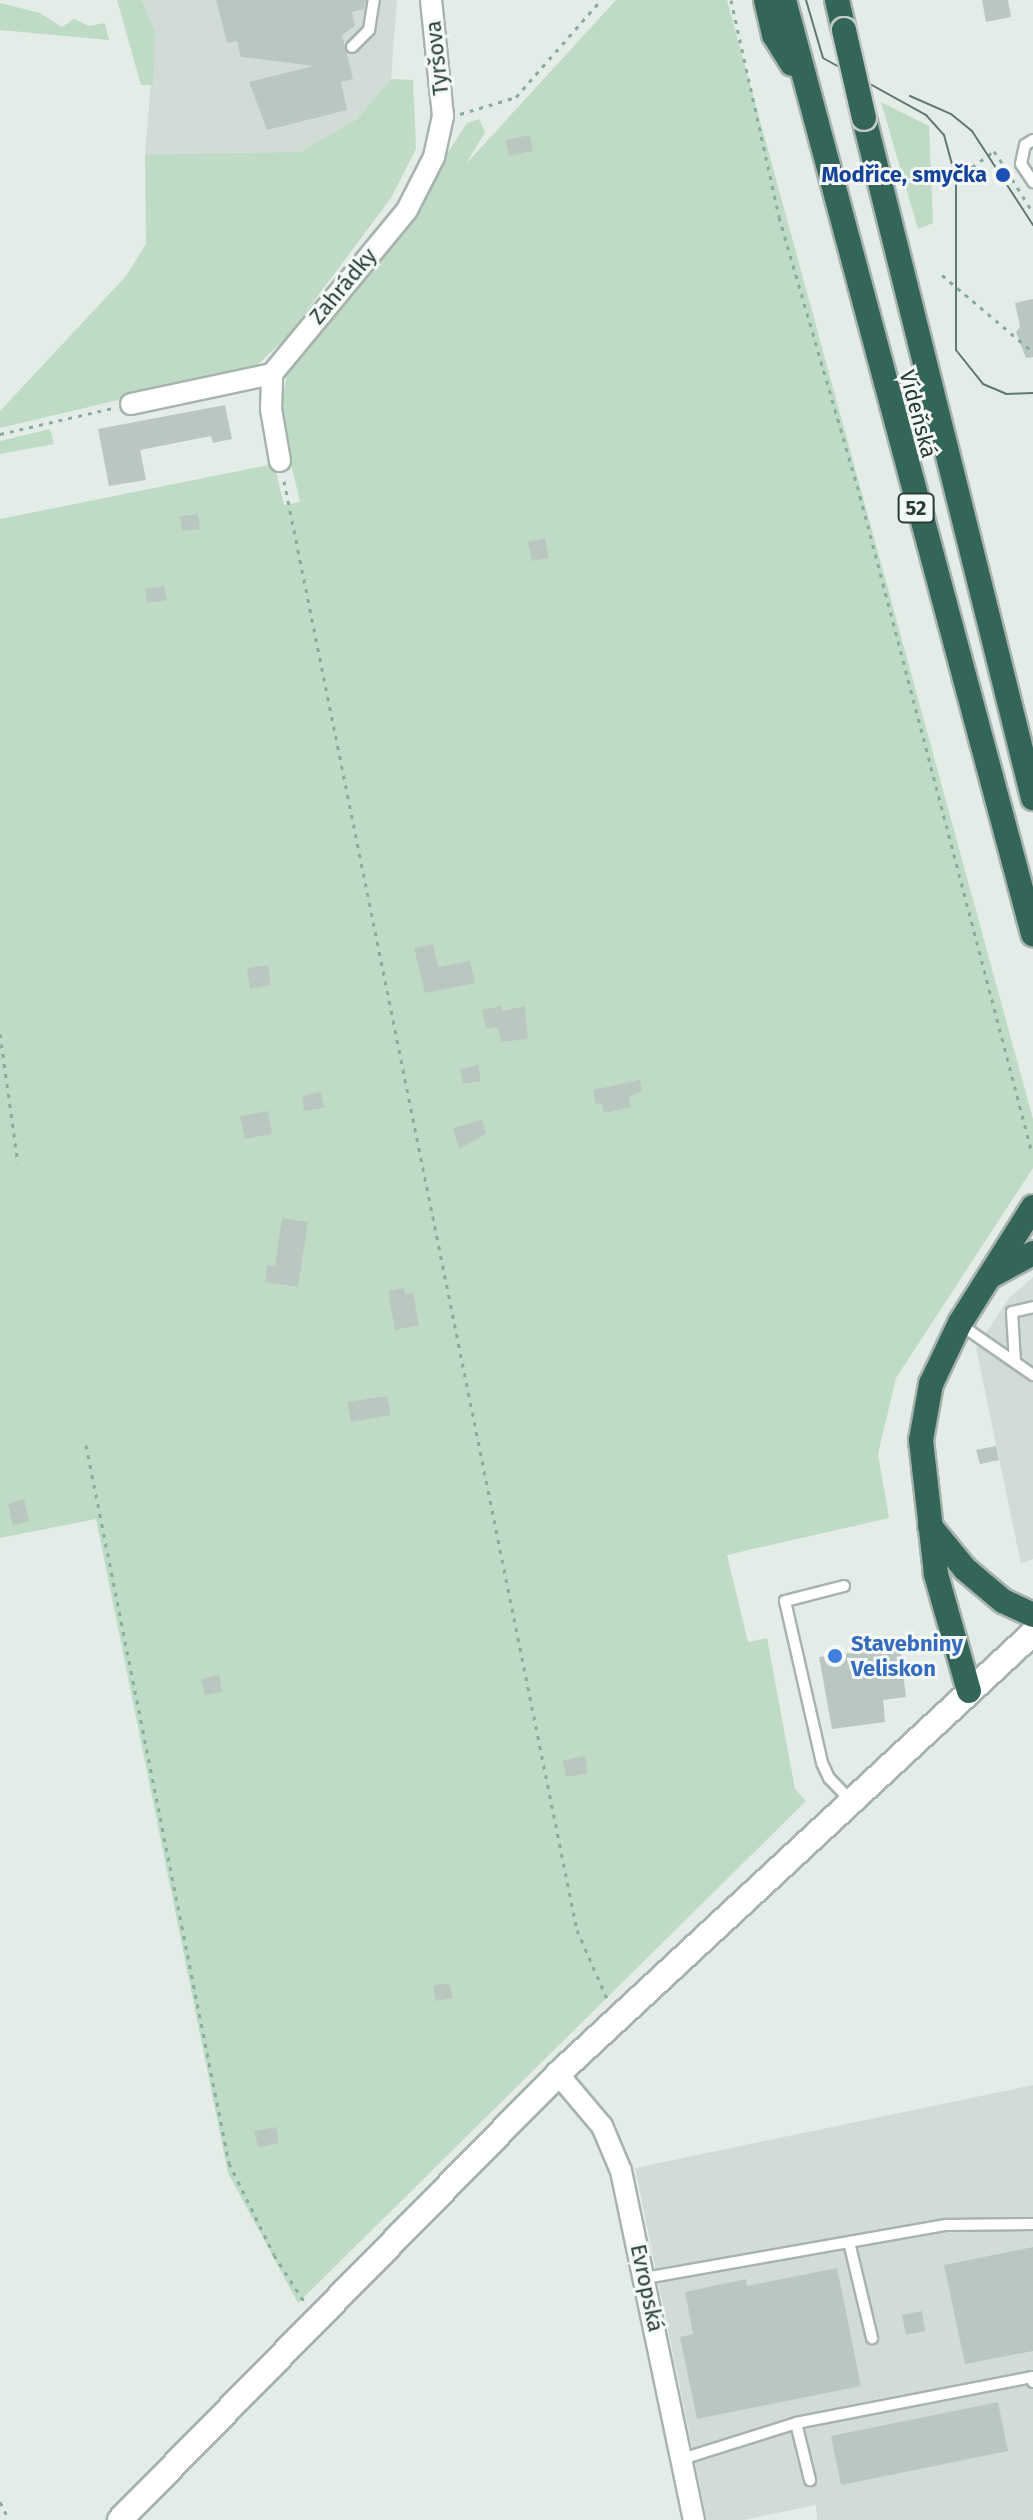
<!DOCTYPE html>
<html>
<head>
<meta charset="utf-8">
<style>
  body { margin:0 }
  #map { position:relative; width:1033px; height:2520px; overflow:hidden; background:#e4ece8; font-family:"Fira Sans",sans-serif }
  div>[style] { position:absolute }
  .built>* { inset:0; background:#d2dcd7 }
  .green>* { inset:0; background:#bfdbc5 }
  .building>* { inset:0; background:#bac7c1 }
  .path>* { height:3px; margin-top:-1.5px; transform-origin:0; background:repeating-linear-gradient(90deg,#87ad9e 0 4px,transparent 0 10px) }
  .roads { filter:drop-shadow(2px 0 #a7b4ae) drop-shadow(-2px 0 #a7b4ae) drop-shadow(0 2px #a7b4ae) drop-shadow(0 -2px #a7b4ae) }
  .lane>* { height:10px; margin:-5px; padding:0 5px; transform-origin:5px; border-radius:5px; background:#fff }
  .street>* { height:20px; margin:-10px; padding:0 10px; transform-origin:10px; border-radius:10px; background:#fff }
  .secondary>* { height:24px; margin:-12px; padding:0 12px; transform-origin:12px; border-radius:12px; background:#fff }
  .highway>* { height:24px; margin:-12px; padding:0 12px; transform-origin:12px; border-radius:12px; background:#336658 }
  .tram>* { height:2px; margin:-1px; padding:0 1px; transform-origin:1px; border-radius:1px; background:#60786f }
  .bridges { filter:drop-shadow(2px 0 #c2c9c6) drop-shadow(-2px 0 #c2c9c6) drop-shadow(0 2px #c2c9c6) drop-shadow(0 -2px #c2c9c6) }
  .highway-bridge>* { height:24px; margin:-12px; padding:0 12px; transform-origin:12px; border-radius:12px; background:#336658 }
  .dots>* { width:22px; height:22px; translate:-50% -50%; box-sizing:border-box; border:4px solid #f5f9f6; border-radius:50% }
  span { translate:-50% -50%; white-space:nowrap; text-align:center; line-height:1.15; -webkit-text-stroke:6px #f5f9f6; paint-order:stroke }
  .shield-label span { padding:2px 6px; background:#f5f9f6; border:2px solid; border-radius:6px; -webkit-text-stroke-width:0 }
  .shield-label { font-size:20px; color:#253d34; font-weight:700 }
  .street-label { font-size:22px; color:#253d34 }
  .transit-label { font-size:22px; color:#164399; font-weight:700 }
  .right { translate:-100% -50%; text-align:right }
  .shop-label { font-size:22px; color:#366cbe; font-weight:700 }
  .left { translate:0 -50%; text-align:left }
</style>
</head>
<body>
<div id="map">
  <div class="built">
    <div style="clip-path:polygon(142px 0,397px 0,391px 79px,357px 119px,300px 152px,145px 154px,155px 31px)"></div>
    <div style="clip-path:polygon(1033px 1277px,1033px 1559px,1021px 1564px,976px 1348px,1009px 1298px)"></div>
    <div style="clip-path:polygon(1033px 2085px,1033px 2520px,817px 2520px,816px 2505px,743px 2520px,707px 2520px,635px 2168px)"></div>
  </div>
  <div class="green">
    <div style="clip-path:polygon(117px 0,142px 0,155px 31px,153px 85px,141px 85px)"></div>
    <div style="clip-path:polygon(616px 0,727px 0,1033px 1119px,1033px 1168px,896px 1378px,878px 1454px,889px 1518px,727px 1555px,748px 1642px,767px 1638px,795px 1789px,806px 1801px,298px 2303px,228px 2173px,96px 1519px,0 1538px,0 519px,274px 464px,284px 505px,300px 502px,280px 415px,289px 361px,385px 249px,467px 123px,479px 119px,485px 132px,466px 164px)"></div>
    <div style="clip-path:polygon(0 3px,40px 13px,62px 27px,74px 19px,89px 26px,105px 23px,109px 40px,0 30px)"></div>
    <div style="clip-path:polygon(391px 79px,413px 80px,416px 149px,391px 198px,287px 337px,254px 368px,0 428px,0 411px,126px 276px,146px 244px,145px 154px,300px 152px,357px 119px)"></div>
    <div style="clip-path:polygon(881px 102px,929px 126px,933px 223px,918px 229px)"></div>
    <div style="clip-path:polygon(50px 429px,54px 444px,0 454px,0 441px)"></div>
  </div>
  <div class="building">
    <div style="clip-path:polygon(216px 0,366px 0,364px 9px,352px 12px,355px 26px,342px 35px,353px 79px,341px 82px,347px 110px,267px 130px,249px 82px,314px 66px,241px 57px,237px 41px,227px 43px)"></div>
    <div style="clip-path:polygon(982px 0,1008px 0,1011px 17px,986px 22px)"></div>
    <div style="clip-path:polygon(530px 135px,533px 151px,509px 156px,506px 140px)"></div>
    <div style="clip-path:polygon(1033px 299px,1033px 357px,1026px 358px,1016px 332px,1020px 327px,1015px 303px)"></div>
    <div style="clip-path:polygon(225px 405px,232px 439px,213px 443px,211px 436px,140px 450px,146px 480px,109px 486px,98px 429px)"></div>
    <div style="clip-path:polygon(198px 514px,200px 529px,182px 531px,180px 516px)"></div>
    <div style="clip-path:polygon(545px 538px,549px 558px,532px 561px,528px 542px)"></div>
    <div style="clip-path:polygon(164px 586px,167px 600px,147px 603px,145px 589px)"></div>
    <div style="clip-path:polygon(433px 944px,438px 967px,470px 961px,475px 983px,425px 993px,414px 948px)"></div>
    <div style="clip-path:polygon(268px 965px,271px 985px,250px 989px,247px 968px)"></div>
    <div style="clip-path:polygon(501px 1006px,502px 1011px,525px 1006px,528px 1039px,501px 1042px,498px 1027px,486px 1029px,482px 1010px)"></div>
    <div style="clip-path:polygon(478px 1065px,481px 1081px,463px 1084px,460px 1069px)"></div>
    <div style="clip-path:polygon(640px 1080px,642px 1092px,629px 1096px,631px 1107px,604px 1113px,602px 1103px,596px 1105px,593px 1090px)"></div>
    <div style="clip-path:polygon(321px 1092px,324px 1108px,304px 1111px,302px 1096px)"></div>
    <div style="clip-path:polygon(268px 1111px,272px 1134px,245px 1139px,240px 1116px)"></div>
    <div style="clip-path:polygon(482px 1120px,486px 1134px,459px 1149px,453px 1128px)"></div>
    <div style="clip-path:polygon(282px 1218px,308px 1222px,298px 1287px,265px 1282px,267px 1265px,275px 1266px)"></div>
    <div style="clip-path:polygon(404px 1288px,405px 1294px,413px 1293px,419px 1325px,395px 1330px,388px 1291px)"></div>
    <div style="clip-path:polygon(387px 1396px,391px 1415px,351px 1422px,347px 1402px)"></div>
    <div style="clip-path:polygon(996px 1446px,999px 1460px,980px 1464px,976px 1450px)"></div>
    <div style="clip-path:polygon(24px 1499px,29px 1521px,13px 1525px,8px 1504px)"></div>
    <div style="clip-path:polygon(900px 1647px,906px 1697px,883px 1700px,885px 1722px,832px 1729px,819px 1657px)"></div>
    <div style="clip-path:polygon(219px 1675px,222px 1692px,205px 1695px,201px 1679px)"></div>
    <div style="clip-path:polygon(585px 1756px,588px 1773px,566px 1777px,563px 1760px)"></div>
    <div style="clip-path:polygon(449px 1983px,453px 1998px,436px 2001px,433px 1986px)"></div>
    <div style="clip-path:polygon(276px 2127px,279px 2143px,258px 2148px,254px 2131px)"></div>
    <div style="clip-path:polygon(1033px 2247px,1033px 2351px,965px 2364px,944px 2265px)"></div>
    <div style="clip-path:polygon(837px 2268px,861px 2386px,697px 2419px,680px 2337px,693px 2334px,685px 2292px,746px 2279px,747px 2286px)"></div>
    <div style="clip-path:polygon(922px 2311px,925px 2331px,906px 2335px,902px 2315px)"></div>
    <div style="clip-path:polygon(998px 2402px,1008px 2451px,841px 2485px,831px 2436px)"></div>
  </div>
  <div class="path">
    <div style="left:731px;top:0;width:222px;rotate:77.5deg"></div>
    <div style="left:779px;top:217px;width:291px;rotate:73.8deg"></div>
    <div style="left:860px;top:496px;width:679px;rotate:75.33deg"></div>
    <div style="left:460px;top:114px;width:59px;rotate:-16.9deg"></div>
    <div style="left:516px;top:97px;width:129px;rotate:-48.8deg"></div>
    <div style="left:1012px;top:179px;width:40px;rotate:58deg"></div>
    <div style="left:944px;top:180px;width:12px;rotate:-5deg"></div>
    <div style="left:956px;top:179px;width:47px;rotate:-36.4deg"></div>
    <div style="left:994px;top:151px;width:25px;rotate:56deg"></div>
    <div style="left:942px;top:275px;width:119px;rotate:40.2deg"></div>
    <div style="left:0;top:434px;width:116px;rotate:-13deg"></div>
    <div style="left:284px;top:481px;width:1478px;rotate:78.57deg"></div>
    <div style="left:577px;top:1930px;width:77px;rotate:66.4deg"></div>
    <div style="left:0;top:1034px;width:130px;rotate:82.1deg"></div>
    <div style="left:86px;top:1445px;width:732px;rotate:78.74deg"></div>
    <div style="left:229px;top:2163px;width:102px;rotate:63.9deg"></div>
    <div style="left:274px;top:2255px;width:57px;rotate:57.1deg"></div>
    <div style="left:0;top:2502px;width:20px;rotate:63deg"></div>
  </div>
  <div class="roads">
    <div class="lane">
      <div style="left:352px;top:47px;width:24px;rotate:-45deg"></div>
      <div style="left:369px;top:30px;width:30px;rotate:-81deg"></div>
      <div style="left:1033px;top:140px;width:9px;rotate:148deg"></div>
      <div style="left:1025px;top:145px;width:19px;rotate:102deg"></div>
      <div style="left:1021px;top:164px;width:22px;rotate:56deg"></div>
      <div style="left:961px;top:1325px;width:88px;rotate:34.8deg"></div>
      <div style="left:1015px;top:1362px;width:50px;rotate:-93.4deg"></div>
      <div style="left:1012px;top:1312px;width:22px;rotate:-13deg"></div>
      <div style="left:844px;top:1586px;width:61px;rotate:165.7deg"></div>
      <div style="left:785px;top:1601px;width:166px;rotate:77.1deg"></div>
      <div style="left:822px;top:1763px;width:17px;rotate:65deg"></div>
      <div style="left:829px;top:1778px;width:30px;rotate:46deg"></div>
      <div style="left:849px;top:2242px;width:99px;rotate:76.5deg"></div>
      <div style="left:645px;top:2278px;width:307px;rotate:-10deg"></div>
      <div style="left:947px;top:2225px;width:86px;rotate:-0.7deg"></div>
      <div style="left:796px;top:2423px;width:59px;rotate:76.2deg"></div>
      <div style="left:682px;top:2459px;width:120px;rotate:-17.5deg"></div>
      <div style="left:796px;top:2423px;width:240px;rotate:-11deg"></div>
      <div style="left:1032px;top:2377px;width:5px;rotate:79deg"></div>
    </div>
    <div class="street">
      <div style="left:131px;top:404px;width:144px;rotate:-12deg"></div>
      <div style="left:280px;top:461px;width:53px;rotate:-99.8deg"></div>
      <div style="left:271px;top:409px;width:35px;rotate:-88deg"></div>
      <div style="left:272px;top:374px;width:212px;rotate:-50.5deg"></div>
      <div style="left:407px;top:210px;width:59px;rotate:-63deg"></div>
      <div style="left:434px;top:157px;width:42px;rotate:-77.6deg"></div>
      <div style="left:443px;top:116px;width:117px;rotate:-95.9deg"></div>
      <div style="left:558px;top:2074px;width:68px;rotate:49.8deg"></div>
      <div style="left:602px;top:2126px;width:49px;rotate:67.1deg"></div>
      <div style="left:621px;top:2171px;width:357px;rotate:78.2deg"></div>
    </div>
    <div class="secondary">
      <div style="left:120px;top:2520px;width:625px;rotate:-45.52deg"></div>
      <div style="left:558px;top:2074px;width:648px;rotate:-42.87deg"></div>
    </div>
    <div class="highway">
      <div style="left:766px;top:0;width:36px;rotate:77deg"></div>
      <div style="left:774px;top:35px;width:34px;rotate:58deg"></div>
      <div style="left:784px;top:0;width:967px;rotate:75.07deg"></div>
      <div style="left:837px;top:0;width:31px;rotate:77deg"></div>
      <div style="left:864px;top:118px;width:701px;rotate:76.04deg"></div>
      <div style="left:991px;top:1276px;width:48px;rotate:-28.7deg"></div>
      <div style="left:930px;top:1526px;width:55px;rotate:50.9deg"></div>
      <div style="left:965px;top:1569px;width:50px;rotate:40.1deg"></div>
      <div style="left:1003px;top:1601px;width:33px;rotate:25deg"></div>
      <div style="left:969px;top:1691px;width:122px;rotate:-105.8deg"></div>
      <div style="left:936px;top:1574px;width:135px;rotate:-96.4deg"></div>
      <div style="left:921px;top:1440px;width:57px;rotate:-79.9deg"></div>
      <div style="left:931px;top:1384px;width:68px;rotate:-64.6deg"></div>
      <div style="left:960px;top:1323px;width:137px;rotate:-57.8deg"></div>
    </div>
  </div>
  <div class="tram">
    <div style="left:806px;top:0;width:60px;rotate:73.7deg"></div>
    <div style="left:823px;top:58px;width:118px;rotate:29deg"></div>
    <div style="left:926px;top:115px;width:27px;rotate:48deg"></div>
    <div style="left:944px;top:135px;width:46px;rotate:74.7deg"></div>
    <div style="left:956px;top:179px;width:171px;rotate:90deg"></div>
    <div style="left:956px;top:350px;width:43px;rotate:51.5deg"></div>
    <div style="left:983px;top:384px;width:25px;rotate:23deg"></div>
    <div style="left:1006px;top:394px;width:27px;rotate:-2deg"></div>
    <div style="left:910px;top:96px;width:45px;rotate:23.7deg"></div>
    <div style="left:951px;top:114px;width:27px;rotate:39deg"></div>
    <div style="left:972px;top:131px;width:112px;rotate:57deg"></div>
  </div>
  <div class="bridges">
    <div class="highway-bridge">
      <div style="left:844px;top:30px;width:90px;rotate:77.2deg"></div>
    </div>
  </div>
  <div class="dots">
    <div style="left:1003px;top:175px;background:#1a4fb4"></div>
    <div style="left:835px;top:1656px;background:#3f7fe0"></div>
  </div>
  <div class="shield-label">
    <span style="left:916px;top:508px">52</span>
  </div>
  <div class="street-label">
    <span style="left:437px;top:58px;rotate:-96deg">Tyršova</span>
    <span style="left:343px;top:286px;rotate:-50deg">Zahrádky</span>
    <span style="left:918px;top:414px;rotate:75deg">Vídeňská</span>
    <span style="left:647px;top:2288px;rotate:78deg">Evropská</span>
  </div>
  <div class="transit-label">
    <span class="right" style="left:987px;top:175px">Modřice, smyčka</span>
  </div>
  <div class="shop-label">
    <span class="left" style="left:851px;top:1656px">Stavebniny<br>Veliskon</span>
  </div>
</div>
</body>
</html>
